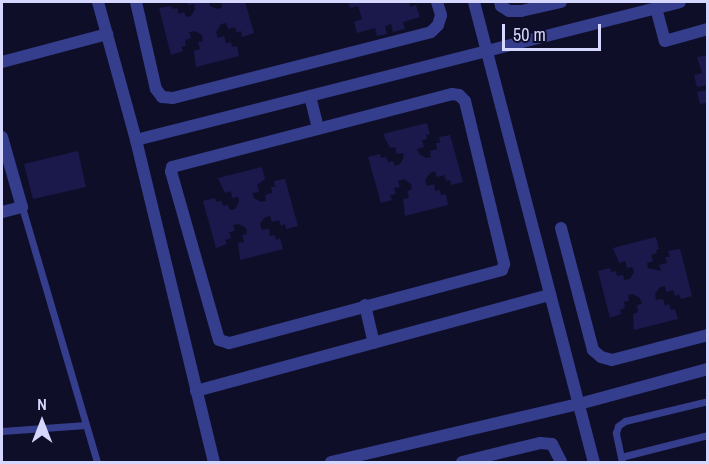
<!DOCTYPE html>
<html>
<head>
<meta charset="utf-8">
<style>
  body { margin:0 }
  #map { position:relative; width:709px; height:464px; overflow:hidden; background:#0f0e29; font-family:"Archivo Narrow",sans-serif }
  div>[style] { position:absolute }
  .building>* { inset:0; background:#1b184c }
  .lane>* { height:7px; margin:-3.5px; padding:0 3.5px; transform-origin:3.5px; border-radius:3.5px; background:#353e8d }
  .street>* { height:12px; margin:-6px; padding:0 6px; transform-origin:6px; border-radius:6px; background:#353e8d }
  span { translate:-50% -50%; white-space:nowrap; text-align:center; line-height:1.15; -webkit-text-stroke:4.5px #0f0e29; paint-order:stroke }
  .frame { position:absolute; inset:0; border:3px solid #d6d7ff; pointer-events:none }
  .north { position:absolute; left:12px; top:392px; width:60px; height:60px; -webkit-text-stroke:4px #0f0e29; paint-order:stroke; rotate:0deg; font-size:16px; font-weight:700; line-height:24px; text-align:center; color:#d6d7ff }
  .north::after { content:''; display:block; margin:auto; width:21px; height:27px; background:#d6d7ff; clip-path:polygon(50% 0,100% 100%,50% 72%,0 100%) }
  .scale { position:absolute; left:502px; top:24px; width:99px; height:27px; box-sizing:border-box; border:3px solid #d6d7ff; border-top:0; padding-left:8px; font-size:18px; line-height:21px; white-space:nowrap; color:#d6d7ff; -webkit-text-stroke:4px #0f0e29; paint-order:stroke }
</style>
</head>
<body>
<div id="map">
  <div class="building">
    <div style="clip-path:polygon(187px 2px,209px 2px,210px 6px,217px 9px,222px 8px,221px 2px,245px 2px,254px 33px,242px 37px,241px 31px,237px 33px,235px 27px,228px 29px,226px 23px,221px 24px,216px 32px,218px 38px,224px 36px,226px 43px,231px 42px,232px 47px,237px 46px,239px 56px,196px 67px,194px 51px,200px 49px,198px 42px,203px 41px,202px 35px,195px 31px,189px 32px,191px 38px,185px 40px,186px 46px,181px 47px,183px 51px,171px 55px,159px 8px,171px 6px,172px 9px,177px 8px,179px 14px,184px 12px,186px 17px,191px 16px,195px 9px,194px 4px,188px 5px)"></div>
    <div style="clip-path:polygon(348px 2px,409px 2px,410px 7px,416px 5px,420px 17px,403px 22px,405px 29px,393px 32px,391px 24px,385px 26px,387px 34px,377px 36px,375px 28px,357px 33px,354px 22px,362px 19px,358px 6px,350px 8px)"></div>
    <div style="clip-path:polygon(708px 55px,708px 85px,697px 87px,694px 75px,702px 73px,697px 57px)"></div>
    <div style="clip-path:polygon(708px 90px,708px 102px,700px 104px,697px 92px)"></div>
    <div style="clip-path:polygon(427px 123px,430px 134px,426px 135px,427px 139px,422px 140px,424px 147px,417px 149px,419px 154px,426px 158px,431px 157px,430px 151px,437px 149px,436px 143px,440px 143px,439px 137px,450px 135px,463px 182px,451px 185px,450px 180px,446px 181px,444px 175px,437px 177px,435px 171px,430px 173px,425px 180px,427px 186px,434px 184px,435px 191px,440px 190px,441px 195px,446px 194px,448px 205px,405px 216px,403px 199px,409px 198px,407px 191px,412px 189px,411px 184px,404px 179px,398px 181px,400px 187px,394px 188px,396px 194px,390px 195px,392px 200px,381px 203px,368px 157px,380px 154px,381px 158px,386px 157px,388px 162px,393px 161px,395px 166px,400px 164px,404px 157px,403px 153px,397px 154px,395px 147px,390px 148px,383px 134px)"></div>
    <div style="clip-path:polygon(78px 151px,86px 187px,33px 199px,24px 164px)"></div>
    <div style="clip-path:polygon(262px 167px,265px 179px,257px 185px,259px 192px,252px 193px,254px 198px,261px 202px,266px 201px,265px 195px,272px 193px,271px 187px,275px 187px,274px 181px,285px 179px,298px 226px,286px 229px,285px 224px,281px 226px,279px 220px,272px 222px,270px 216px,265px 217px,260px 224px,262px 230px,269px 229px,270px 236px,275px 235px,276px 240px,280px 238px,283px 249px,240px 260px,238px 243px,244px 242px,242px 235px,247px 234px,246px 228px,239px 224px,233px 225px,235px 231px,229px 232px,231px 238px,225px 240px,227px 244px,216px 248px,203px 201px,215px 198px,216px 202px,221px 201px,223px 206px,228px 205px,230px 210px,235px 209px,239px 202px,238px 197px,232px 198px,231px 191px,225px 193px,218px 178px)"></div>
    <div style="clip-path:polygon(656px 237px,659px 249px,656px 250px,657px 253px,651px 255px,653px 261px,647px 263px,648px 268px,661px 271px,659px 265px,667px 263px,665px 257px,670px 257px,668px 251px,680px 249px,692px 296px,681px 299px,679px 294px,675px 296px,673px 290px,666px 292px,665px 286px,660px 287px,655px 294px,656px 300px,663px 299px,665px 306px,669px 304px,671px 310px,675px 309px,678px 319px,634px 330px,633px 314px,638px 312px,637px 305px,642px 304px,640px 298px,633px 294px,628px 295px,629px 301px,624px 302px,625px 308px,620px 310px,621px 314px,610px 318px,598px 271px,610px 268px,611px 272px,616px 271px,617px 276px,623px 275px,624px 280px,630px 279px,634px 272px,632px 267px,627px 268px,625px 261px,619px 263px,613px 248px)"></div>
  </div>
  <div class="lane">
    <div style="left:22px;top:207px;width:266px;rotate:73.6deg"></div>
    <div style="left:2px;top:431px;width:84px;rotate:-4.1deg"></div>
    <div style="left:621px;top:457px;width:90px;rotate:-14.2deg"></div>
    <div style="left:622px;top:462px;width:30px;rotate:-102deg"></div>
    <div style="left:616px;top:433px;width:7px;rotate:-74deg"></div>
    <div style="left:618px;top:426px;width:9px;rotate:-36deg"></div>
    <div style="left:625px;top:421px;width:85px;rotate:-13.5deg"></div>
  </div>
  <div class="street">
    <div style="left:98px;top:2px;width:143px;rotate:74.6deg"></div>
    <div style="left:136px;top:140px;width:331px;rotate:76.4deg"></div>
    <div style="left:136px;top:2px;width:89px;rotate:77.1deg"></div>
    <div style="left:156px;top:89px;width:10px;rotate:53deg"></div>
    <div style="left:162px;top:97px;width:11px;rotate:5deg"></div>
    <div style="left:173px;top:98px;width:266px;rotate:-14.3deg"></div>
    <div style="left:431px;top:32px;width:10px;rotate:-45deg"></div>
    <div style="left:438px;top:25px;width:10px;rotate:-73deg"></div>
    <div style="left:441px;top:15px;width:14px;rotate:-107deg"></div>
    <div style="left:474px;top:2px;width:475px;rotate:75.4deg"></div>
    <div style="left:500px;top:2px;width:4px;rotate:76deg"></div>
    <div style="left:501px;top:6px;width:9px;rotate:32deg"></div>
    <div style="left:509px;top:11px;width:12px"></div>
    <div style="left:521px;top:11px;width:41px;rotate:-12.7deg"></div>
    <div style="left:656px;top:8px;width:34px;rotate:75deg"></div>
    <div style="left:665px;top:41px;width:45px;rotate:-15.6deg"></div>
    <div style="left:2px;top:62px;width:109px;rotate:-14.9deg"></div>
    <div style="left:452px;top:94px;width:7px;rotate:8deg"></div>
    <div style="left:459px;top:95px;width:8px;rotate:45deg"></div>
    <div style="left:465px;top:101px;width:168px;rotate:76.5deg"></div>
    <div style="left:504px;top:264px;width:6px;rotate:108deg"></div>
    <div style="left:502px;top:270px;width:283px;rotate:165deg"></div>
    <div style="left:229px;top:343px;width:10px;rotate:-163deg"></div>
    <div style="left:219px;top:340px;width:175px;rotate:-105.9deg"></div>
    <div style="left:171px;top:172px;width:5px;rotate:-79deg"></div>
    <div style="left:172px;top:167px;width:289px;rotate:-14.6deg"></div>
    <div style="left:310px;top:96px;width:34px;rotate:76deg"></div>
    <div style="left:2px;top:137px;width:73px;rotate:74.1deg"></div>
    <div style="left:22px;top:207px;width:21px;rotate:166deg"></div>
    <div style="left:136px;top:140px;width:561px;rotate:-14.23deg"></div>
    <div style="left:561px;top:228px;width:126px;rotate:75.3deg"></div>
    <div style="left:593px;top:350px;width:11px;rotate:41deg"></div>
    <div style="left:601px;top:357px;width:11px;rotate:15deg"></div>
    <div style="left:612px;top:360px;width:99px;rotate:-14.6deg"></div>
    <div style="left:365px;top:305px;width:39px;rotate:77deg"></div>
    <div style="left:196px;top:391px;width:367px;rotate:-15.2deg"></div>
    <div style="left:331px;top:462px;width:255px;rotate:-13.2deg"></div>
    <div style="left:579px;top:404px;width:134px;rotate:-15.2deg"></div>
    <div style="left:462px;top:462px;width:80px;rotate:-13.7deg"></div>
    <div style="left:540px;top:443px;width:12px;rotate:5deg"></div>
    <div style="left:552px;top:444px;width:20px;rotate:63deg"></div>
  </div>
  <div class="frame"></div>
  <div class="north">N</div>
  <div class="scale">50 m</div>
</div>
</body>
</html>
